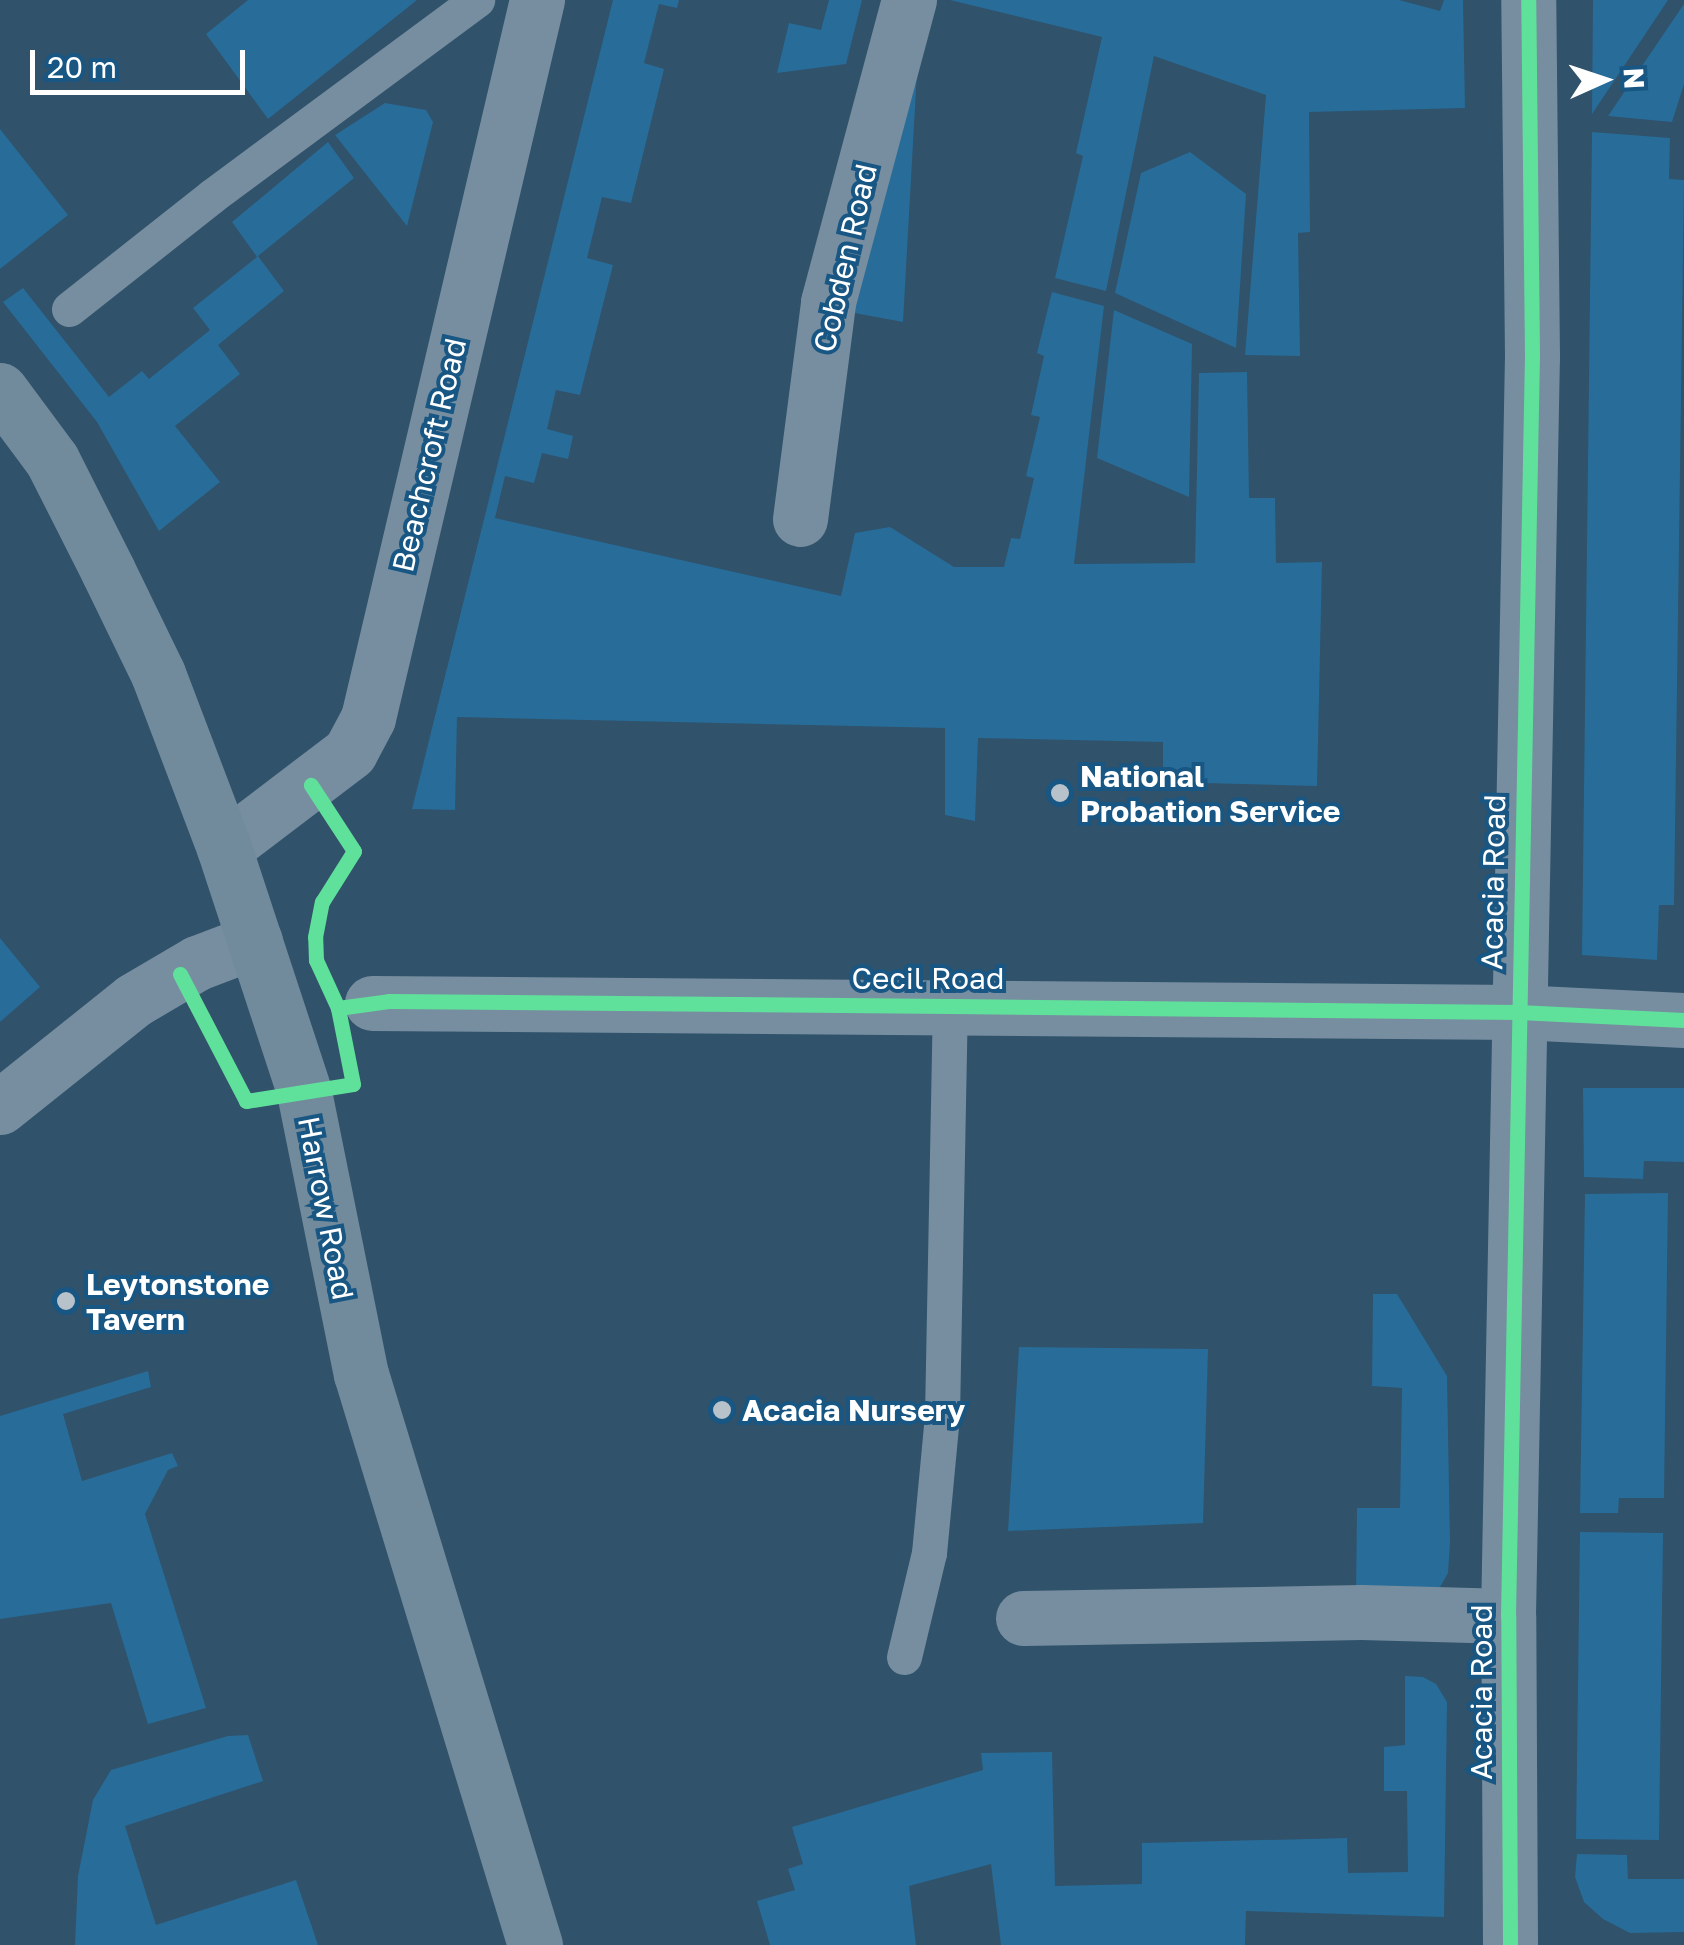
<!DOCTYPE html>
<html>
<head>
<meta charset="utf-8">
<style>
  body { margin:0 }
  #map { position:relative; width:1684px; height:1945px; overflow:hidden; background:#30526a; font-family:"Golos Text",sans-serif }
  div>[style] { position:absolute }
  .green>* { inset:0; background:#286c99 }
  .service>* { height:35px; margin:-17.5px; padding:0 17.5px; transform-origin:17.5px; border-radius:17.5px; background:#768ea0 }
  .minor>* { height:55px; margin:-27.5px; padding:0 27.5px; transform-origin:27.5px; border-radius:27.5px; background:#768ea0 }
  .secondary>* { height:55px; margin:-27.5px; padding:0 27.5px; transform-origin:27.5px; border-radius:27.5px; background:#718b9d }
  .cycleway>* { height:15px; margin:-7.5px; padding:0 7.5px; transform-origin:7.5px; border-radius:7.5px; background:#60e19b }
  .dots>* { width:28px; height:28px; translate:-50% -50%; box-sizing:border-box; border:5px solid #185683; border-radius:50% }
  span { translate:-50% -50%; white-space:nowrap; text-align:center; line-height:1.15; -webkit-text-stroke:8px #185683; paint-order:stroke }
  .street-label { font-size:30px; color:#fff }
  .poi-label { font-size:30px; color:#fff; font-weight:700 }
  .left { translate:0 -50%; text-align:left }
  .north { position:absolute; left:1554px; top:30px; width:100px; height:100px; -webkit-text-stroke:8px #185683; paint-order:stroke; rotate:87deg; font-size:28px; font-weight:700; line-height:40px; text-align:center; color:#fff }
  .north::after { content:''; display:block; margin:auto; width:35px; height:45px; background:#fff; clip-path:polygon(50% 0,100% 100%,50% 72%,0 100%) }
  .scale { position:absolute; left:30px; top:50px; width:215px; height:45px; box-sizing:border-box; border:5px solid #fff; border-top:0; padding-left:12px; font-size:30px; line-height:35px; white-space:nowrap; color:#fff; -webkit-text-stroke:8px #185683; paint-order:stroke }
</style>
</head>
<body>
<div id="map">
  <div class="green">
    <div style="clip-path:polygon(248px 0,417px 0,268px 119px,206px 34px)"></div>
    <div style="clip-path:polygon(613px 0,679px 0,677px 8px,659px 4px,644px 63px,664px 69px,631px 203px,602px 197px,587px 258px,613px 265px,580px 395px,556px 390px,547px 429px,573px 436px,568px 459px,542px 453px,534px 483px,505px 476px,495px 518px,841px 596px,855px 533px,890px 527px,954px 567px,1004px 567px,1011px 538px,1020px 539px,1034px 478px,1026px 476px,1040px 417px,1031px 415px,1044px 356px,1037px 353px,1052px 292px,1104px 306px,1074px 564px,1195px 563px,1199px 373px,1247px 372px,1249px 498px,1275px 498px,1276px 563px,1322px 562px,1317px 786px,1163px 782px,1163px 742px,978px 738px,975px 821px,945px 815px,945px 728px,457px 717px,455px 810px,412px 809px)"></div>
    <div style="clip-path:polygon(829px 0,862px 0,846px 64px,777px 73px,789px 23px,821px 30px)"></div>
    <div style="clip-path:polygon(921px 0,903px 322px,844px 311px)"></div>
    <div style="clip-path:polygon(950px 0,1399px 0,1440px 11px,1444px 0,1463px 0,1465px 108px,1309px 112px,1310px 232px,1298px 233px,1300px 356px,1245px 355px,1266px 95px,1154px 56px,1106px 291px,1055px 278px,1083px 156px,1076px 153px,1102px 37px)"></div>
    <div style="clip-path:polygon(1593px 0,1668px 0,1592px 114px)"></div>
    <div style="clip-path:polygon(1684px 4px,1684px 84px,1672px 122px,1608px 116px)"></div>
    <div style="clip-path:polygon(385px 103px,426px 110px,433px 122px,407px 226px,335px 135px)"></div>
    <div style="clip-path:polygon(0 129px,68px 215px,0 269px)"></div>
    <div style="clip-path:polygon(1592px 132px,1670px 138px,1669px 179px,1684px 180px,1674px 905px,1659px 905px,1657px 960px,1582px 955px)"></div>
    <div style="clip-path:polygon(328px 142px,354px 178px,258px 256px,284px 291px,218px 345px,240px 374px,175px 426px,220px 482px,159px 531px,97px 422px,3px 302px,23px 288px,109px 397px,142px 371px,149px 379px,210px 330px,193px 308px,257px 257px,232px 222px)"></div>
    <div style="clip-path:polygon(1190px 152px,1246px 194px,1236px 348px,1115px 293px,1141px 173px)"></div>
    <div style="clip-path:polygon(1114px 310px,1192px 344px,1189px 497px,1097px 458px)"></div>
    <div style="clip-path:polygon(0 938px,40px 987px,0 1022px)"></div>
    <div style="clip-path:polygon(1583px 1088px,1684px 1088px,1684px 1162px,1644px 1161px,1643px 1179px,1584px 1177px)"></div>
    <div style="clip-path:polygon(1668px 1193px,1664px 1498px,1619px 1498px,1618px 1513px,1580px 1513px,1585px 1194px)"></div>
    <div style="clip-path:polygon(1373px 1294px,1397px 1294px,1447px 1376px,1450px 1543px,1448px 1573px,1440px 1587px,1356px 1595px,1357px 1508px,1400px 1508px,1402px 1388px,1372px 1386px)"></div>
    <div style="clip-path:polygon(1019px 1347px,1208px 1349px,1203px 1523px,1008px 1531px)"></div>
    <div style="clip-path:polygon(148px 1371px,151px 1387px,63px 1414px,82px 1481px,172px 1453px,178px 1466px,168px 1470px,145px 1514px,206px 1708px,148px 1724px,111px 1603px,0 1619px,0 1416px)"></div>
    <div style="clip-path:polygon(1580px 1532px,1663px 1533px,1659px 1840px,1576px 1839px)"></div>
    <div style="clip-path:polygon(1405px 1676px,1423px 1677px,1436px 1684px,1447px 1702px,1444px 1917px,1246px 1911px,1245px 1945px,1001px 1945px,991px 1864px,909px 1886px,916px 1945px,770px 1945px,757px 1901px,795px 1890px,788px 1869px,803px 1864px,792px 1827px,983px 1770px,981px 1753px,1052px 1752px,1055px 1886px,1142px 1884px,1142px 1843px,1347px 1838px,1348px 1873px,1408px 1872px,1407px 1791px,1384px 1791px,1384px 1747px,1405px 1745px)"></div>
    <div style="clip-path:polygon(248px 1735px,263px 1781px,125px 1826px,156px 1925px,296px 1880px,318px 1945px,75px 1945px,78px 1876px,93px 1800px,111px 1770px,228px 1736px)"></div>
    <div style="clip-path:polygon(1577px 1854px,1627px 1855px,1628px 1879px,1684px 1879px,1684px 1932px,1630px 1933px,1603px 1919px,1584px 1902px,1575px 1877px)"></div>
  </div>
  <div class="service">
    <div style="left:69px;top:309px;width:182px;rotate:-38.3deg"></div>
    <div style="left:212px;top:196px;width:330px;rotate:-36.5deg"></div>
    <div style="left:904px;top:1657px;width:107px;rotate:-76.5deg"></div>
    <div style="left:929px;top:1553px;width:138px;rotate:-84.6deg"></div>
    <div style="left:942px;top:1416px;width:410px;rotate:-88.9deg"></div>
  </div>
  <div class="minor">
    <div style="left:800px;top:519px;width:219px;rotate:-82.6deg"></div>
    <div style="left:828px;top:302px;width:313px;rotate:-75deg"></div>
    <div style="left:224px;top:848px;width:158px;rotate:-37.3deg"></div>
    <div style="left:350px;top:752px;width:38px;rotate:-62deg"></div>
    <div style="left:368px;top:718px;width:738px;rotate:-76.76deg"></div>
    <div style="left:372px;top:1003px;width:1146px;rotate:0.45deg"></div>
    <div style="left:1518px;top:1012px;width:166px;rotate:2.8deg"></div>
    <div style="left:0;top:1107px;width:171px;rotate:-38.6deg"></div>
    <div style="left:134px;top:1000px;width:73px;rotate:-30.4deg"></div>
    <div style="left:197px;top:963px;width:62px;rotate:-20.8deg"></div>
    <div style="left:1023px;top:1618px;width:338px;rotate:-1deg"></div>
    <div style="left:1361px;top:1612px;width:147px;rotate:1.6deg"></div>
    <div style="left:1510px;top:1945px;width:329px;rotate:-90.3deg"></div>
    <div style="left:1508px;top:1616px;width:1259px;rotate:-88.91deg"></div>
    <div style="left:1532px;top:357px;width:357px;rotate:-90.6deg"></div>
  </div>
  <div class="secondary">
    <div style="left:0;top:390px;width:87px;rotate:53.4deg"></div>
    <div style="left:52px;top:460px;width:124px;rotate:63.2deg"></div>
    <div style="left:108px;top:571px;width:114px;rotate:64.1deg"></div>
    <div style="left:158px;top:674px;width:186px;rotate:69.2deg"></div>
    <div style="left:224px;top:848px;width:257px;rotate:71.8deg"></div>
    <div style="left:304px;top:1092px;width:288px;rotate:78.6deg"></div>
    <div style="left:361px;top:1374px;width:597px;rotate:73.05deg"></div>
  </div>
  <div class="cycleway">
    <div style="left:180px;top:974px;width:143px;rotate:62.5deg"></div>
    <div style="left:246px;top:1101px;width:108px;rotate:-9deg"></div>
    <div style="left:353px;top:1084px;width:77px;rotate:-101.2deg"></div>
    <div style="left:338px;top:1008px;width:53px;rotate:-114.6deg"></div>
    <div style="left:316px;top:960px;width:23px;rotate:-92deg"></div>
    <div style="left:315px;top:937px;width:36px;rotate:-79deg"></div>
    <div style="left:322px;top:902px;width:60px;rotate:-57.9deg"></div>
    <div style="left:354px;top:851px;width:79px;rotate:-123.1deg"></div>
    <div style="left:338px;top:1008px;width:51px;rotate:-7.8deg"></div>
    <div style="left:389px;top:1001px;width:561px;rotate:0.51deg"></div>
    <div style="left:950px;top:1006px;width:568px;rotate:0.61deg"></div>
    <div style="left:1518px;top:1012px;width:166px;rotate:2.8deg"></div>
    <div style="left:1510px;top:1945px;width:329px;rotate:-90.3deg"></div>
    <div style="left:1508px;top:1616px;width:1259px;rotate:-88.91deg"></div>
    <div style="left:1532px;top:357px;width:357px;rotate:-90.6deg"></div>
  </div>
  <div class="dots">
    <div style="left:1060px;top:793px;background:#b7c2cb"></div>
    <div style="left:66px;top:1301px;background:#b7c2cb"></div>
    <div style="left:722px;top:1410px;background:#b7c2cb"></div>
  </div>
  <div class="street-label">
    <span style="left:845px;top:258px;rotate:-77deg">Cobden Road</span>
    <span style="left:429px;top:455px;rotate:-77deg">Beachcroft Road</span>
    <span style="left:1493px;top:882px;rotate:-89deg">Acacia Road</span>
    <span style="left:928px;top:978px">Cecil Road</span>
    <span style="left:326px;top:1208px;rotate:79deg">Harrow Road</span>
    <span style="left:1481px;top:1692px;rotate:-90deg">Acacia Road</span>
  </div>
  <div class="poi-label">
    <span class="left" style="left:1080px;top:793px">National<br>Probation Service</span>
    <span class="left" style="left:86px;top:1301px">Leytonstone<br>Tavern</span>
    <span class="left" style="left:742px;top:1410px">Acacia Nursery</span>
  </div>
  <div class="north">N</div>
  <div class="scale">20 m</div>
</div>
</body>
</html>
